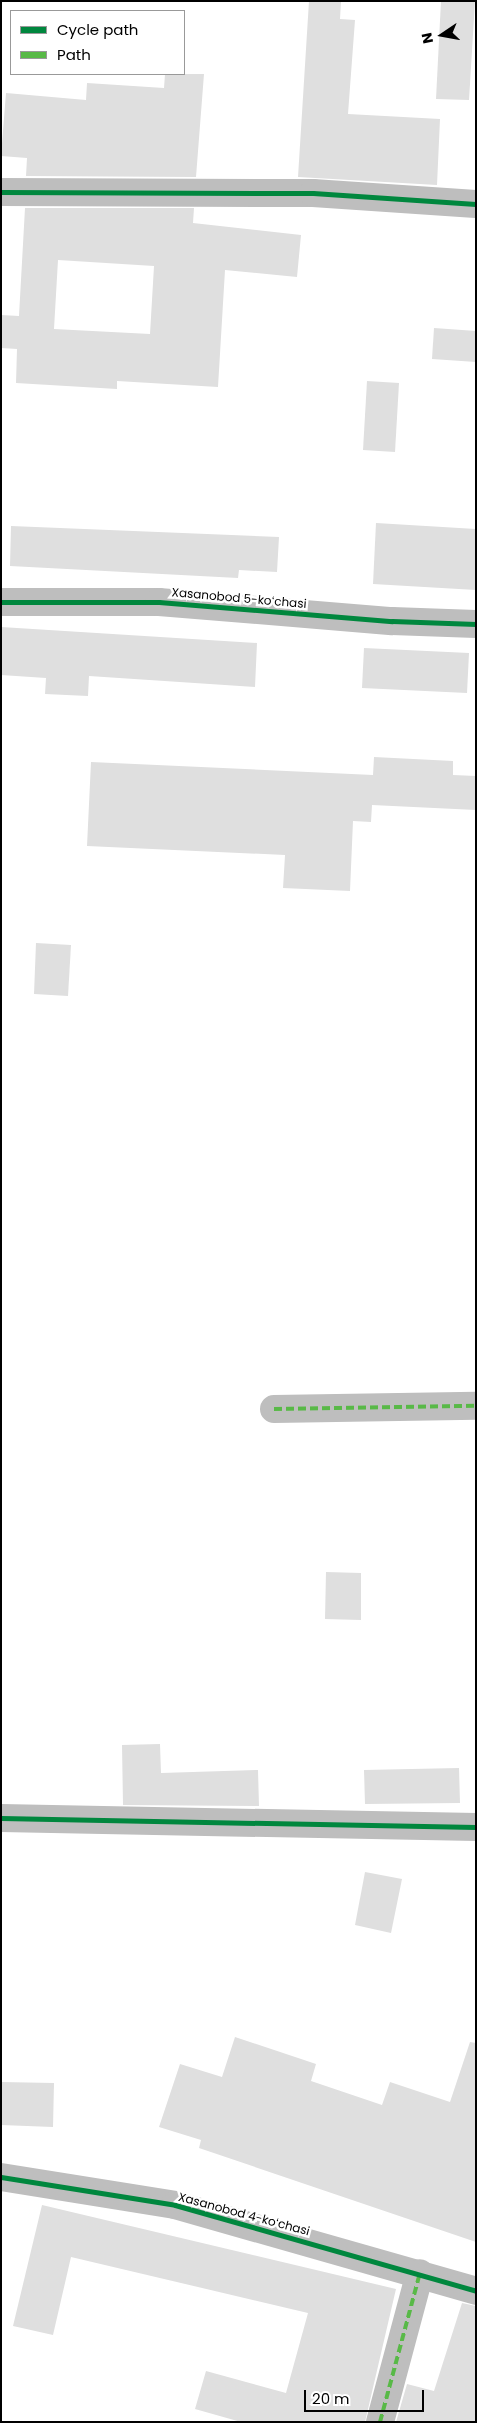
<!DOCTYPE html>
<html>
<head>
<meta charset="utf-8">
<style>
  body { margin:0 }
  #map { position:relative; width:477px; height:2423px; overflow:hidden; background:#fff; font-family:Poppins,sans-serif }
  div>[style] { position:absolute }
  .building>* { inset:0; background:#dfdfdf }
  .minor>* { height:28px; margin:-14px; padding:0 14px; transform-origin:14px; border-radius:14px; background:#bebebe }
  .quiet>* { height:4px; margin-top:-2px; transform-origin:0; background:repeating-linear-gradient(90deg,#58b947 0 8px,transparent 0 12px) }
  .cycleway>* { height:5px; margin:-2.5px; padding:0 2.5px; transform-origin:2.5px; border-radius:2.5px; background:#00873e }
  span { translate:-50% -50%; white-space:nowrap; text-align:center; line-height:1.15; -webkit-text-stroke:5px #fff; paint-order:stroke }
  .street-label { font-size:12px; color:#000 }
  .frame { position:absolute; inset:0; border:2px solid #000; pointer-events:none }
  .legend { position:absolute; left:10px; top:10px; width:175px; height:65px; box-sizing:border-box; background:#fff; border:1px solid #999; margin:0; padding:6px 9px; list-style:none; font-size:15px; color:#000 }
  .legend li { display:flex; align-items:center; gap:10px; height:25px }
  .legend b { width:25px; border:1px solid #999 }
  .north { position:absolute; left:417px; top:10px; width:50px; height:50px; -webkit-text-stroke:4px #fff; paint-order:stroke; rotate:258deg; font-size:14px; font-weight:700; line-height:20px; text-align:center; color:#000 }
  .north::after { content:''; display:block; margin:auto; width:18px; height:22px; background:#000; clip-path:polygon(50% 0,100% 100%,50% 72%,0 100%) }
  .scale { position:absolute; left:304px; top:2390px; width:120px; height:22px; box-sizing:border-box; border:2px solid #000; border-top:0; padding-left:6px; font-size:15px; line-height:18px; white-space:nowrap; color:#000; -webkit-text-stroke:4px #fff; paint-order:stroke }
</style>
</head>
<body>
<div id="map">
  <div class="building">
    <div style="clip-path:polygon(309px 1px,341px 1px,340px 19px,355px 20px,348px 114px,440px 119px,437px 185px,298px 177px)"></div>
    <div style="clip-path:polygon(441px 1px,475px 1px,469px 100px,436px 99px)"></div>
    <div style="clip-path:polygon(165px 74px,204px 74px,196px 177px,26px 176px,27px 158px,1px 156px,6px 93px,86px 100px,87px 83px,164px 88px)"></div>
    <div style="clip-path:polygon(evenodd,25px 208px,194px 208px,193px 223px,301px 235px,297px 277px,225px 270px,218px 387px,117px 381px,117px 389px,16px 383px,17px 349px,1px 348px,1px 315px,19px 316px,25px 208px,58px 260px,154px 266px,150px 334px,54px 329px,58px 260px)"></div>
    <div style="clip-path:polygon(434px 328px,476px 331px,476px 362px,432px 359px)"></div>
    <div style="clip-path:polygon(367px 381px,399px 383px,395px 452px,363px 450px)"></div>
    <div style="clip-path:polygon(376px 523px,476px 529px,476px 590px,373px 584px)"></div>
    <div style="clip-path:polygon(11px 526px,279px 537px,277px 572px,239px 570px,238px 578px,10px 566px)"></div>
    <div style="clip-path:polygon(1px 627px,257px 643px,255px 687px,89px 676px,88px 696px,45px 694px,46px 678px,1px 675px)"></div>
    <div style="clip-path:polygon(364px 648px,469px 653px,467px 693px,362px 688px)"></div>
    <div style="clip-path:polygon(374px 757px,453px 761px,453px 775px,476px 776px,476px 810px,372px 805px,371px 822px,353px 821px,350px 891px,283px 888px,285px 855px,87px 846px,91px 762px,373px 775px)"></div>
    <div style="clip-path:polygon(36px 943px,71px 945px,68px 996px,34px 994px)"></div>
    <div style="clip-path:polygon(326px 1572px,361px 1573px,361px 1620px,325px 1619px)"></div>
    <div style="clip-path:polygon(160px 1744px,161px 1773px,258px 1770px,259px 1806px,123px 1805px,122px 1745px)"></div>
    <div style="clip-path:polygon(459px 1768px,460px 1803px,365px 1804px,364px 1770px)"></div>
    <div style="clip-path:polygon(365px 1872px,402px 1879px,391px 1933px,355px 1925px)"></div>
    <div style="clip-path:polygon(235px 2037px,316px 2064px,311px 2081px,382px 2105px,390px 2082px,450px 2102px,470px 2042px,476px 2043px,476px 2242px,199px 2148px,201px 2140px,159px 2127px,180px 2064px,222px 2077px)"></div>
    <div style="clip-path:polygon(1px 2082px,54px 2083px,53px 2127px,1px 2125px)"></div>
    <div style="clip-path:polygon(42px 2205px,396px 2289px,365px 2422px,241px 2422px,195px 2409px,206px 2371px,286px 2393px,308px 2313px,71px 2257px,53px 2335px,13px 2326px)"></div>
    <div style="clip-path:polygon(462px 2303px,476px 2306px,476px 2422px,396px 2422px,407px 2384px,434px 2391px)"></div>
  </div>
  <div class="minor">
    <div style="left:1px;top:192px;width:312px;rotate:0.2deg"></div>
    <div style="left:313px;top:193px;width:163px;rotate:3.9deg"></div>
    <div style="left:1px;top:602px;width:158px"></div>
    <div style="left:159px;top:602px;width:234px;rotate:4.7deg"></div>
    <div style="left:392px;top:621px;width:84px;rotate:2deg"></div>
    <div style="left:274px;top:1409px;width:202px;rotate:-0.9deg"></div>
    <div style="left:1px;top:1818px;width:475px;rotate:1.1deg"></div>
    <div style="left:1px;top:2177px;width:176px;rotate:9.1deg"></div>
    <div style="left:175px;top:2205px;width:313px;rotate:15.9deg"></div>
    <div style="left:380px;top:2422px;width:154px;rotate:-75deg"></div>
  </div>
  <div class="quiet">
    <div style="left:274px;top:1409px;width:202px;rotate:-0.9deg"></div>
    <div style="left:380px;top:2422px;width:154px;rotate:-75deg"></div>
  </div>
  <div class="cycleway">
    <div style="left:1px;top:192px;width:312px;rotate:0.2deg"></div>
    <div style="left:313px;top:193px;width:163px;rotate:3.9deg"></div>
    <div style="left:1px;top:602px;width:158px"></div>
    <div style="left:159px;top:602px;width:234px;rotate:4.7deg"></div>
    <div style="left:392px;top:621px;width:84px;rotate:2deg"></div>
    <div style="left:1px;top:1818px;width:475px;rotate:1.1deg"></div>
    <div style="left:1px;top:2177px;width:176px;rotate:9.1deg"></div>
    <div style="left:175px;top:2205px;width:313px;rotate:15.9deg"></div>
  </div>
  <div class="street-label">
    <span style="left:239px;top:598px;rotate:5deg">Xasanobod 5-koʻchasi</span>
    <span style="left:244px;top:2214px;rotate:15deg">Xasanobod 4-koʻchasi</span>
  </div>
  <div class="frame"></div>
  <ul class="legend">
  <li><b style="height:6px;background:#00873e"></b>Cycle path</li>
  <li><b style="height:6px;background:#58b947"></b>Path</li>
  </ul>
  <div class="north">N</div>
  <div class="scale">20 m</div>
</div>
</body>
</html>
